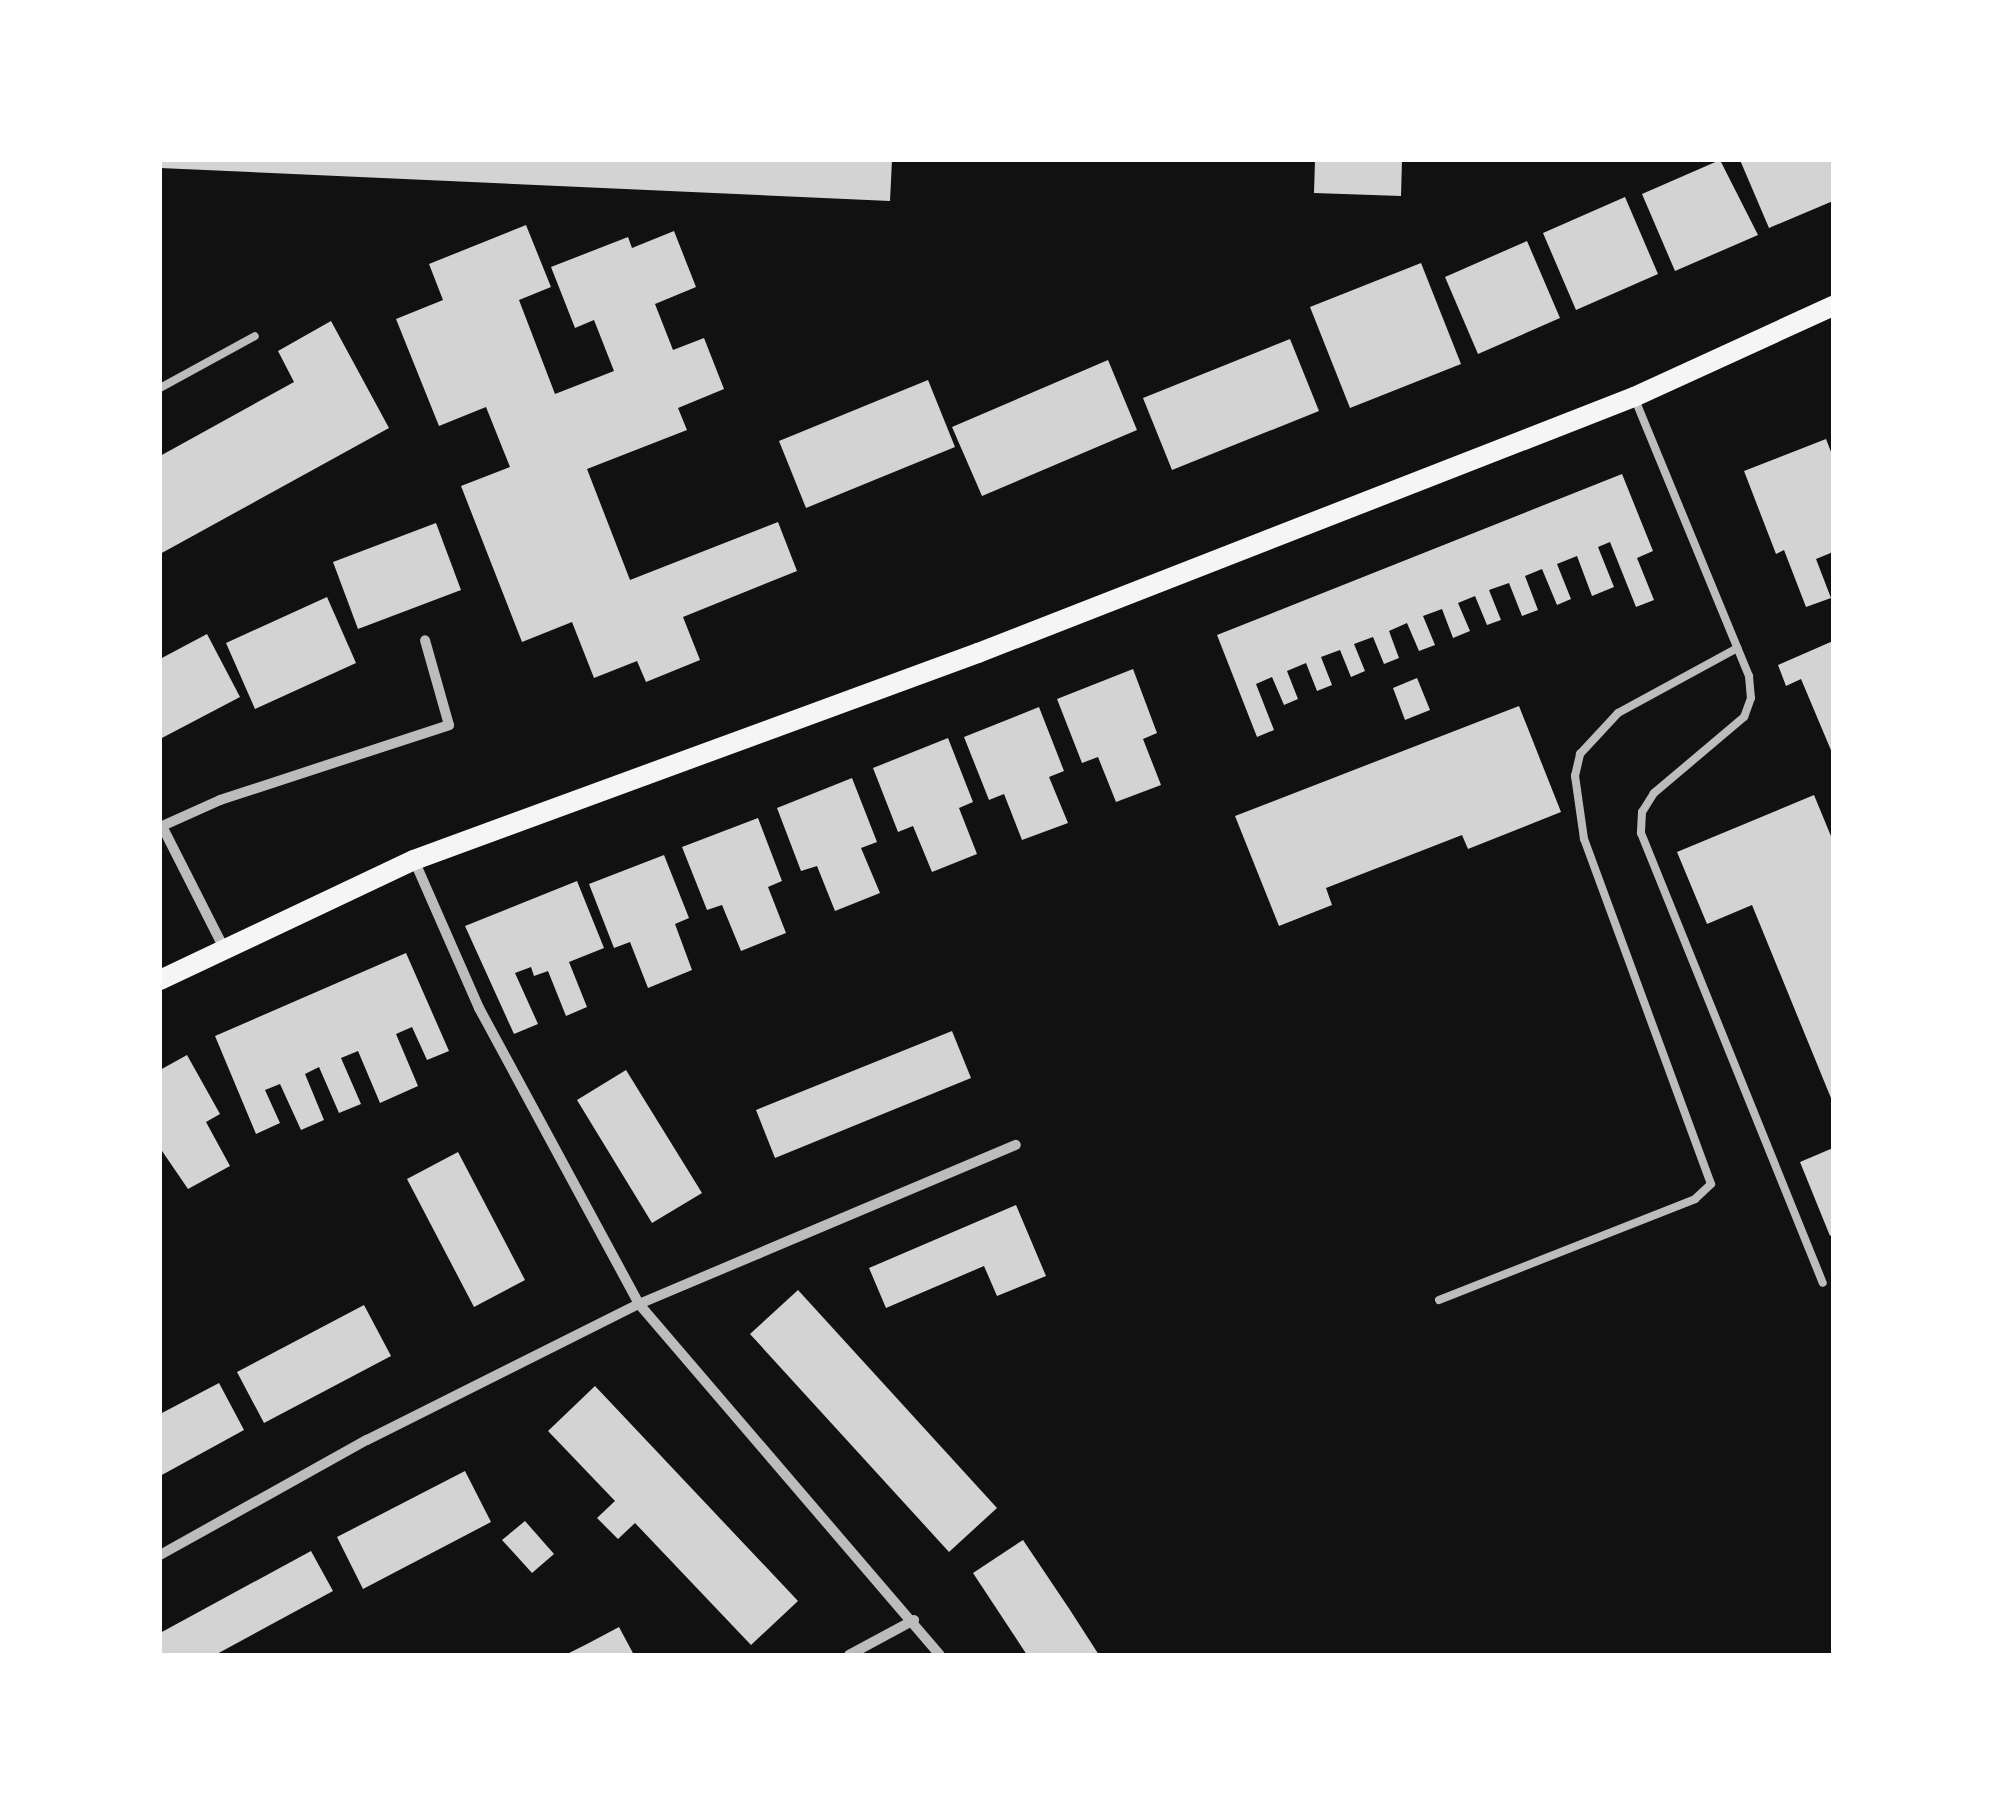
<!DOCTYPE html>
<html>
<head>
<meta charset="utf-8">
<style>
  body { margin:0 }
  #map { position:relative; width:1993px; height:1815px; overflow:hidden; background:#111; font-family:"Source Sans 3",sans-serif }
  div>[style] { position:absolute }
  .building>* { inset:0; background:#d3d3d3 }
  .service>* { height:8px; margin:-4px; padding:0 4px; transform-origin:4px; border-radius:4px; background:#bcbcbc }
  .minor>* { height:10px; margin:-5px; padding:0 5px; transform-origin:5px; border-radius:5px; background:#bcbcbc }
  .secondary>* { height:20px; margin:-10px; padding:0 10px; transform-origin:10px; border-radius:10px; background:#f5f5f5 }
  span { translate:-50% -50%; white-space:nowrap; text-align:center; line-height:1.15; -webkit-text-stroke:10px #fff; paint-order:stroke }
  .frame { position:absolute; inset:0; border:162px solid #fff; pointer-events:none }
</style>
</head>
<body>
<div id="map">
  <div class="building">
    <div style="clip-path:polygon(160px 160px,892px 160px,890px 201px,160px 168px)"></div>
    <div style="clip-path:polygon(1315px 160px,1402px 160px,1401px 196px,1314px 193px)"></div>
    <div style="clip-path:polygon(1720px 160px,1758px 235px,1675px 271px,1642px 194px)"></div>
    <div style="clip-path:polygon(1740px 160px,1833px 160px,1833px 201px,1769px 228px)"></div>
    <div style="clip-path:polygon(1625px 197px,1658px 274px,1576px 310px,1543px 233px)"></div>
    <div style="clip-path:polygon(526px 225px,551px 287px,519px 300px,555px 394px,614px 371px,594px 320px,575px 328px,551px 267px,628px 237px,632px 248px,674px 231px,696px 287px,655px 304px,673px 350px,704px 338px,724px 389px,678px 408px,687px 430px,587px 469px,630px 580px,778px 522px,797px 571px,683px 617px,700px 660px,646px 682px,637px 661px,594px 678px,572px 622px,522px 642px,461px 486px,510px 467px,486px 407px,439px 426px,396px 319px,443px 300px,429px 264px)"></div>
    <div style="clip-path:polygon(1527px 241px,1560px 318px,1478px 354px,1445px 277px)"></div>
    <div style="clip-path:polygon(1421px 263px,1461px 364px,1350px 408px,1310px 307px)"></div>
    <div style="clip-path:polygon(331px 321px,389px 428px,160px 554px,160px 456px,294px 382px,278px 351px)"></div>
    <div style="clip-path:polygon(1290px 339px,1319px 411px,1172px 470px,1143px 398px)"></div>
    <div style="clip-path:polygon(1108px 360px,1137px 430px,982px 496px,952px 427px)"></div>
    <div style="clip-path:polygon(928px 380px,955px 447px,806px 508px,779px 441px)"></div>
    <div style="clip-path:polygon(1826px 439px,1833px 457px,1833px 552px,1816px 559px,1831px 598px,1806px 607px,1784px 550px,1776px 554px,1744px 471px)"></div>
    <div style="clip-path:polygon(1622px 474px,1653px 551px,1637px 558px,1654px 600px,1636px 607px,1610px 542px,1598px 547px,1614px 587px,1592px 596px,1577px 556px,1557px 564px,1571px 599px,1557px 605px,1542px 569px,1525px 576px,1538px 610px,1522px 616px,1509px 583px,1489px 590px,1501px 620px,1487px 625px,1475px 596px,1458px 603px,1470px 631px,1453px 638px,1442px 609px,1423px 616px,1435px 645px,1419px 651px,1407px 623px,1389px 631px,1399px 658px,1384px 664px,1373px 637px,1354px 644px,1365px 671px,1351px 677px,1340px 650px,1321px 657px,1332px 685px,1317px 691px,1306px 663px,1287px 671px,1298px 699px,1284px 705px,1272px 677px,1256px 684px,1274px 730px,1257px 737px,1217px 635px)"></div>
    <div style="clip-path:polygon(436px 523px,461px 590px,358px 629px,333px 562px)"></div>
    <div style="clip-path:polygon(327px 597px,356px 663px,255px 709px,226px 643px)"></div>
    <div style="clip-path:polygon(207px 634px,240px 697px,160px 739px,160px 659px)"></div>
    <div style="clip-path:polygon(1833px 641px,1833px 755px,1801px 679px,1786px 686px,1778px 665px)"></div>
    <div style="clip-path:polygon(1133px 669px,1157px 733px,1143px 739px,1161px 785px,1116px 802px,1098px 757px,1082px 763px,1057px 699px)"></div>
    <div style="clip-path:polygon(1417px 678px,1430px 710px,1405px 720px,1393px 688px)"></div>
    <div style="clip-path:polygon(1519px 706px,1561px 812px,1468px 849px,1462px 835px,1326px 888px,1332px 905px,1279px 926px,1235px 816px)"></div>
    <div style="clip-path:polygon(1039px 707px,1064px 771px,1049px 777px,1068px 823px,1022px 840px,1004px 794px,989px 800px,964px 737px)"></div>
    <div style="clip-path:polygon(948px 738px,973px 802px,959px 808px,977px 854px,932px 872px,913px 826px,898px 832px,873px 768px)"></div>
    <div style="clip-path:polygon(852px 778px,877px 842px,861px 848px,880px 893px,835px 911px,817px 866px,801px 871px,777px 808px)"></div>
    <div style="clip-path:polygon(1814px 795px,1833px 841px,1833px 1103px,1752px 905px,1707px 924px,1677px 852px)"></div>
    <div style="clip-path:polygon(758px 818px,782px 881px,768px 887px,786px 933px,741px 951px,722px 905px,707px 910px,682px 847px)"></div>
    <div style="clip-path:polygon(664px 855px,689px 918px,675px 924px,692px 970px,648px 988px,630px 942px,614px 948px,589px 884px)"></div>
    <div style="clip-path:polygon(577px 881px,604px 948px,569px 962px,587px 1007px,566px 1016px,548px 971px,534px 976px,531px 967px,515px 973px,538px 1024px,514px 1034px,465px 926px)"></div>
    <div style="clip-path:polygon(406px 953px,449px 1051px,427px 1060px,412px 1027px,396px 1034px,418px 1086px,380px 1103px,358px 1051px,341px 1058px,361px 1104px,339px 1113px,319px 1067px,305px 1074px,324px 1120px,301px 1130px,280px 1084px,265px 1090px,280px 1123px,256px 1134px,215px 1036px)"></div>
    <div style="clip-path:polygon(952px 1031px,971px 1078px,775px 1158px,756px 1110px)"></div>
    <div style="clip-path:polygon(187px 1055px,220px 1114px,206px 1122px,230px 1166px,188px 1189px,160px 1148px,160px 1070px)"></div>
    <div style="clip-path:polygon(626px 1070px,702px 1193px,652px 1223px,577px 1100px)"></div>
    <div style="clip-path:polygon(1833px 1148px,1833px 1234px,1830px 1236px,1800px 1162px)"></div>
    <div style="clip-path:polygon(458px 1152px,525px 1280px,474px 1307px,407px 1179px)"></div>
    <div style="clip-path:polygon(1016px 1205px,1046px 1276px,997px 1296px,984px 1266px,886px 1308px,869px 1268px)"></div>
    <div style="clip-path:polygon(798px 1290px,997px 1508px,949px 1552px,750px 1334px)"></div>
    <div style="clip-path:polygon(364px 1305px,391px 1356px,264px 1423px,237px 1372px)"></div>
    <div style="clip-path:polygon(219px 1383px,244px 1430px,160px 1476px,160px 1414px)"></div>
    <div style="clip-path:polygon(595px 1386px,798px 1601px,751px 1645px,635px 1523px,618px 1539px,597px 1518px,615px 1501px,548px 1431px)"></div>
    <div style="clip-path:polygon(465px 1471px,491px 1522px,363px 1589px,337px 1537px)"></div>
    <div style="clip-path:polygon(525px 1521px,554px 1554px,532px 1573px,502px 1540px)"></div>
    <div style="clip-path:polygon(1023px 1540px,1070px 1610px,1099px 1655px,1027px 1655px,973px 1573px)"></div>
    <div style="clip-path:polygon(311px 1551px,333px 1591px,215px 1655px,160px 1655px,160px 1633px)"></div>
    <div style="clip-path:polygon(619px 1627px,634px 1655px,565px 1655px,587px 1644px)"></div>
  </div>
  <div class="service">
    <div style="left:160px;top:388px;width:108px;rotate:-28.7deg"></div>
    <div style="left:1634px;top:397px;width:302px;rotate:67.6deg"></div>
    <div style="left:1749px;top:676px;width:22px;rotate:85deg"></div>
    <div style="left:1751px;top:698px;width:20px;rotate:110deg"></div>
    <div style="left:1744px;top:717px;width:118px;rotate:139.8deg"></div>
    <div style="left:1654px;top:793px;width:22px;rotate:122deg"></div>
    <div style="left:1642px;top:812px;width:21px;rotate:93deg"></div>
    <div style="left:1641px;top:833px;width:485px;rotate:68deg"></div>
    <div style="left:1439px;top:1300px;width:275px;rotate:-21.5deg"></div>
    <div style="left:1695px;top:1199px;width:22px;rotate:-43deg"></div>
    <div style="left:1711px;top:1184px;width:368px;rotate:-110.2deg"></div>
    <div style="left:1584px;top:839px;width:64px;rotate:-98.1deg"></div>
    <div style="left:1575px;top:776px;width:23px;rotate:-77deg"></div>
    <div style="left:1580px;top:754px;width:56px;rotate:-47.2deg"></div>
    <div style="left:1618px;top:713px;width:136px;rotate:-28.6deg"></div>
  </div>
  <div class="minor">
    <div style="left:162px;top:826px;width:135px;rotate:63.1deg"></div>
    <div style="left:160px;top:827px;width:66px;rotate:-24.2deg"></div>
    <div style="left:220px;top:800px;width:241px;rotate:-18.1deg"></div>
    <div style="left:449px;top:725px;width:88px;rotate:-105.8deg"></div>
    <div style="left:414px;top:860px;width:162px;rotate:66.3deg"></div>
    <div style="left:479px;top:1008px;width:336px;rotate:61.6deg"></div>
    <div style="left:639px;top:1304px;width:462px;rotate:49.4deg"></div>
    <div style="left:160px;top:1555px;width:237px;rotate:-29.1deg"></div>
    <div style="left:367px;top:1440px;width:304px;rotate:-26.6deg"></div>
    <div style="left:639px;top:1304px;width:409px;rotate:-22.9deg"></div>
    <div style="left:849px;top:1655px;width:74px;rotate:-28.3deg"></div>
  </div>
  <div class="secondary">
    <div style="left:160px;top:980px;width:281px;rotate:-25.3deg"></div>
    <div style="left:414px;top:860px;width:601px;rotate:-20.15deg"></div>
    <div style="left:978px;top:653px;width:704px;rotate:-21.32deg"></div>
    <div style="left:1634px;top:397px;width:219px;rotate:-24.6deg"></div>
  </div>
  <div class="frame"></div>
</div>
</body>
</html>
